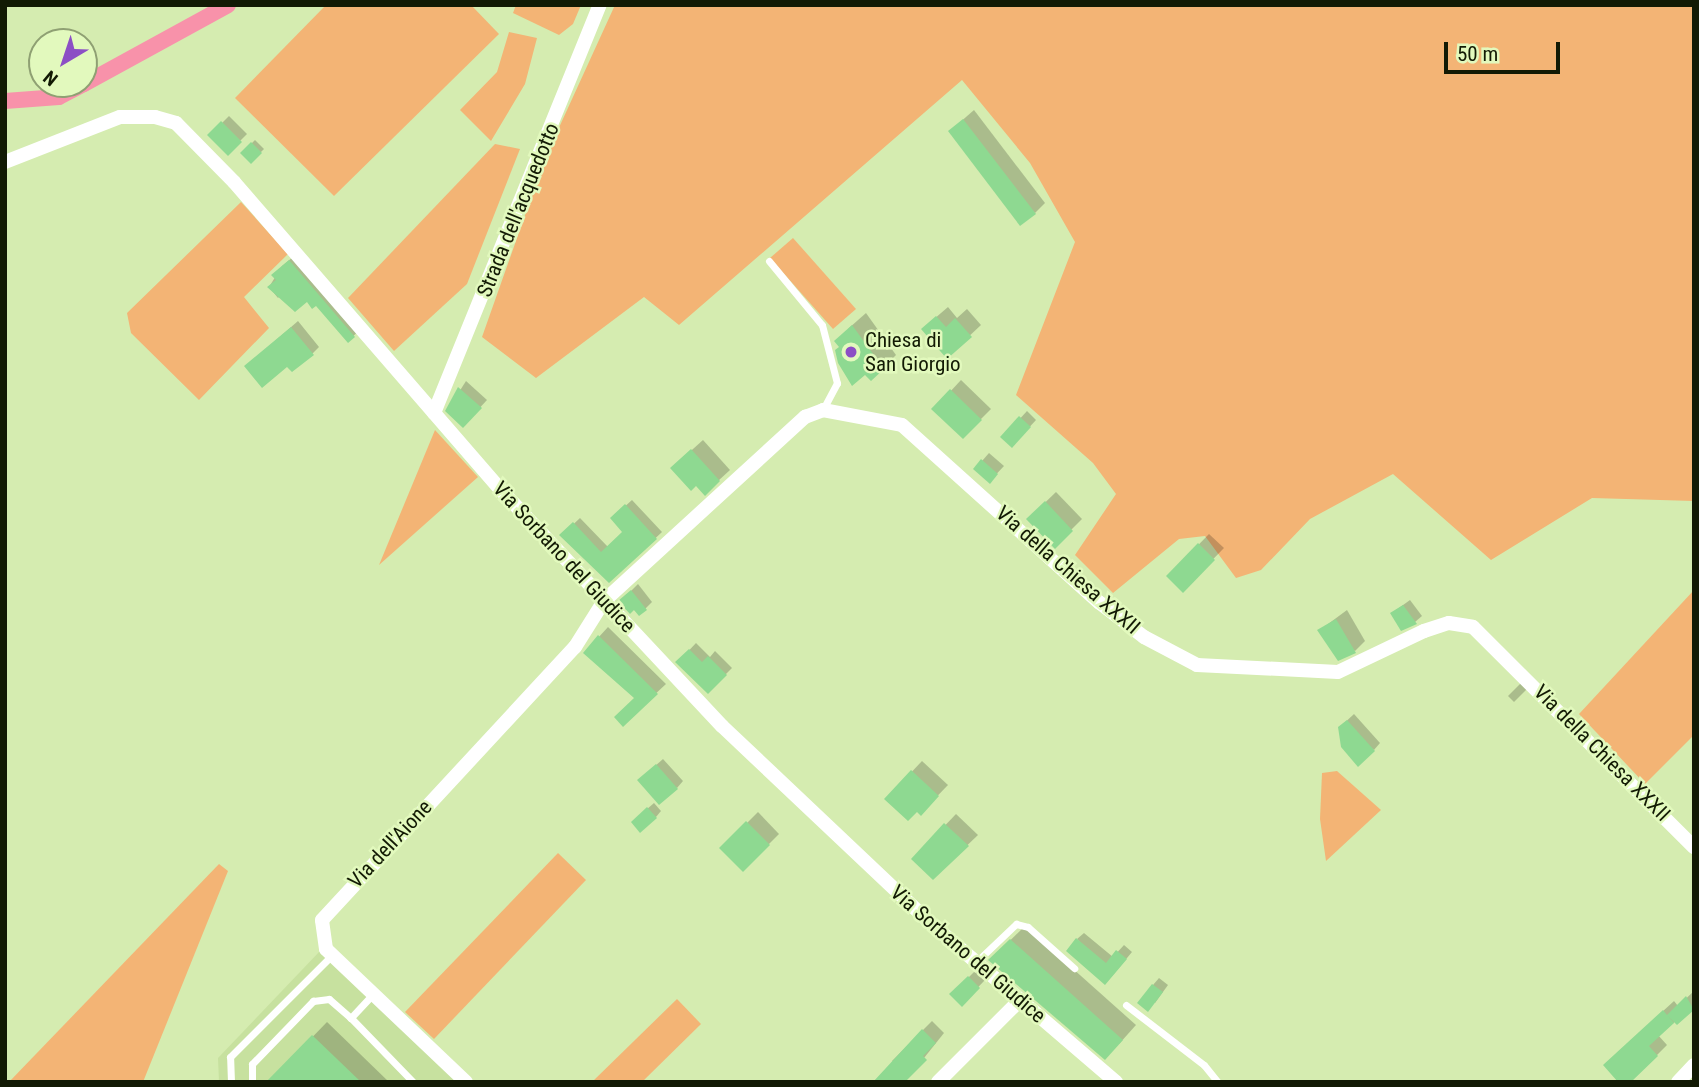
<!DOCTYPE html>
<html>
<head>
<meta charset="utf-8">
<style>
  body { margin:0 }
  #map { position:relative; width:1699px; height:1087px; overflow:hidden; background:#d5ecb0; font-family:"Roboto Condensed",sans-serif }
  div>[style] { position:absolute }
  .built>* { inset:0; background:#c7e19f }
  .green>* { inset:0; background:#f3b475 }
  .shadow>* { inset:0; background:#0003 }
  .canal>* { height:16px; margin:-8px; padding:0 8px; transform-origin:8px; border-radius:8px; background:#f892aa }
  .building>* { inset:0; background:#8ed991 }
  .service>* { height:7px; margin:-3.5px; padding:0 3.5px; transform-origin:3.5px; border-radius:3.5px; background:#fff }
  .minor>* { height:14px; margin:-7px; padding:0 7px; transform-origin:7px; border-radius:7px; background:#fff }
  .dots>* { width:19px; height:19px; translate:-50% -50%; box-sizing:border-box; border:4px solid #e2f9bd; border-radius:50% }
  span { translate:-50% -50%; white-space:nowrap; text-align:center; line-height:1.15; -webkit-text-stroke:5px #e2f9bd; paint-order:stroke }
  .street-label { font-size:21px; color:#121a04 }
  .poi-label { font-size:21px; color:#121a04 }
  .left { translate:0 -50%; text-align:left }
  .frame { position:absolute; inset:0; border:7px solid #121a04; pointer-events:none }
  .north { position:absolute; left:28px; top:28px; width:70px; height:70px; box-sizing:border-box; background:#e2f9bd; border:2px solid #8fa073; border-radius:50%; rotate:219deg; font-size:19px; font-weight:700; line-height:28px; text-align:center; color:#121a04 }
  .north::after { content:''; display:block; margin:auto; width:24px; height:32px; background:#8c4fc5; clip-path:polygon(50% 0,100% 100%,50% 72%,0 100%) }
  .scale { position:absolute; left:1444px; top:42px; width:116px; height:32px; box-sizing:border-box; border:4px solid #121a04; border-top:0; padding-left:9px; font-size:21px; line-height:24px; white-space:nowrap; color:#121a04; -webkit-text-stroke:5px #e2f9bd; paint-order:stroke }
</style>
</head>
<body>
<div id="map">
  <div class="built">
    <div style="clip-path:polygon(320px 951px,459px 1082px,219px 1082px,218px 1058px)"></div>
  </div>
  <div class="green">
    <div style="clip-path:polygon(326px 5px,471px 5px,499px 34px,334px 196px,235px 98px)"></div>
    <div style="clip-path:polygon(516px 5px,581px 5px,573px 24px,559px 35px,513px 13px)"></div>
    <div style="clip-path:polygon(615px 5px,1694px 5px,1694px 501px,1592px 498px,1491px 560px,1393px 474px,1310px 519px,1261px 570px,1236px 578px,1205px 536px,1179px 539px,1113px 593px,1075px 555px,1116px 494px,1093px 463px,1016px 395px,1075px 242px,1030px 163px,962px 80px,679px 325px,644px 297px,536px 378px,482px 337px,546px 156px)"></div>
    <div style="clip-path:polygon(509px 32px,537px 38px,525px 84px,491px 141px,460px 110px,497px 72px)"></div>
    <div style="clip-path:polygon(495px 144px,520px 149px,467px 284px,394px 351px,348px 298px)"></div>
    <div style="clip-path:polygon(241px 202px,288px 254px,244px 297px,269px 328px,199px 400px,131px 333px,127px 313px)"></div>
    <div style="clip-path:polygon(793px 238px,856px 309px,833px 329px,770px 258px)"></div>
    <div style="clip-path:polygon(435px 430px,478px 477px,379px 565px)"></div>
    <div style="clip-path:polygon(1694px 590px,1694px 735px,1645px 784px,1579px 714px)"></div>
    <div style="clip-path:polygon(1337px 771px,1381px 810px,1326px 861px,1320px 819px,1322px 773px)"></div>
    <div style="clip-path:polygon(558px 853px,586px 880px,434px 1039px,405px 1012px)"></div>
    <div style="clip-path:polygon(219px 864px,228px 871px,143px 1082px,9px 1082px)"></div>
    <div style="clip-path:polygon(677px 999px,701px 1024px,642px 1082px,592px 1082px)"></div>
  </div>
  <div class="shadow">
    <div style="clip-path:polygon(974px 110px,1045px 203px,1035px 213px,950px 131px)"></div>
    <div style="clip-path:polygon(229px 116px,247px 134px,228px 153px,210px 135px)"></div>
    <div style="clip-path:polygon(255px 140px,264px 149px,251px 162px,242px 153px)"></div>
    <div style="clip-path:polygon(299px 252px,363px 327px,348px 341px,317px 303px,282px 294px,278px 298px,269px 287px,282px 266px)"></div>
    <div style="clip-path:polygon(948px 307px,957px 318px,967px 309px,981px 325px,947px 357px,934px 319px)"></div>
    <div style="clip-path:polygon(866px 313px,896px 355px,883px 368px,841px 346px,849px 328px)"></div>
    <div style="clip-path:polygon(298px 321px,319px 347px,313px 353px,292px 370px,288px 364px,253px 360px)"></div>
    <div style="clip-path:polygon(961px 380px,991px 409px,963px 437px,934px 409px)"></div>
    <div style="clip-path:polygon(466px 381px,487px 400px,463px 426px,447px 411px)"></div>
    <div style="clip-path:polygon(1027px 411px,1036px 420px,1012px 446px,1003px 437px)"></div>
    <div style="clip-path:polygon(703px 440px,730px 470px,705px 493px,683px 458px)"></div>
    <div style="clip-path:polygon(989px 453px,1004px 466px,990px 481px,975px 469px)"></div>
    <div style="clip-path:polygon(1056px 492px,1082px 519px,1055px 546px,1028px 519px)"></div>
    <div style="clip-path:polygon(632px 500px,662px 532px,610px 581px,562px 535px,580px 518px,608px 547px,625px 531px,612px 518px)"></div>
    <div style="clip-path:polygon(1209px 534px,1224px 548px,1183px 590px,1168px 576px)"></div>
    <div style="clip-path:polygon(638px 584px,652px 602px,640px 614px,621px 601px)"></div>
    <div style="clip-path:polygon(1410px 600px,1422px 616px,1415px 622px,1392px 613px)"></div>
    <div style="clip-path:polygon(1347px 610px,1365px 641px,1355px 651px,1320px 630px)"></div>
    <div style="clip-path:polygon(608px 627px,666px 684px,623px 724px,637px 698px,586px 651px)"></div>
    <div style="clip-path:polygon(696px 643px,710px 657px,715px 651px,732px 668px,708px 692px,678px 662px)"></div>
    <div style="clip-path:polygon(1521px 683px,1527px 689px,1514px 702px,1508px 696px)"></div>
    <div style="clip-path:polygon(1354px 714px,1380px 743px,1374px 750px,1340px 727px)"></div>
    <div style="clip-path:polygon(663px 759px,683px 781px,677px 788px,646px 774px)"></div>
    <div style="clip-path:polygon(922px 761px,948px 785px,921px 813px,886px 799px)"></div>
    <div style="clip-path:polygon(654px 803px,661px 811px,656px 817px,639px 816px)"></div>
    <div style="clip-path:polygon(758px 812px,779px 834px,743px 870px,722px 848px)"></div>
    <div style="clip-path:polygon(956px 814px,978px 835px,933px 878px,913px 859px)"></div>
    <div style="clip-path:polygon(1025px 926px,1136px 1025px,1119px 1044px,991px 959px)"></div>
    <div style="clip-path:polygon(1084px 933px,1113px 957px,1124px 945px,1132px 952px,1112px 976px,1077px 939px)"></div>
    <div style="clip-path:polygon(976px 970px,985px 980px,962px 1004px,952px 994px)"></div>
    <div style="clip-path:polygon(1159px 978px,1168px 985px,1155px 1003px,1153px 985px)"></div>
    <div style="clip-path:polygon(1694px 991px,1694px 1007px,1658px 1035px,1667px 1045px,1657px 1055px,1615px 1055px,1674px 1001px,1678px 1006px)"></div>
    <div style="clip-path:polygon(932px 1021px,944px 1033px,916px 1068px,894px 1063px,892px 1061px)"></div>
    <div style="clip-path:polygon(327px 1022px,389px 1082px,269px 1082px)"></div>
  </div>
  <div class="canal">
    <div style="left:84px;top:84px;width:164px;rotate:-28.7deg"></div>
    <div style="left:5px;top:101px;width:54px;rotate:-4.2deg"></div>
    <div style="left:59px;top:97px;width:27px;rotate:-28deg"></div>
  </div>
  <div class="building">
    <div style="clip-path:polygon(963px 119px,1036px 214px,1020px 226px,948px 131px)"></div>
    <div style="clip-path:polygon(221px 121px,242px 142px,228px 156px,207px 135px)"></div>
    <div style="clip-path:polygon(251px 142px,262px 153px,251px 164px,240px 153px)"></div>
    <div style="clip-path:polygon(289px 260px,355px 337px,348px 343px,316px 306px,312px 309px,307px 302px,295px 312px,267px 287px,276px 280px,271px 275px)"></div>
    <div style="clip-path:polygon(936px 316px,946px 327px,955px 318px,972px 337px,947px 359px,921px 329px)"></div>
    <div style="clip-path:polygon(852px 325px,884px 369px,871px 381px,865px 375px,852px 386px,838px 363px,835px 350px,839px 347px,834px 341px)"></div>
    <div style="clip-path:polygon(291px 327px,314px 355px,292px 372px,287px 367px,262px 388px,244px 366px)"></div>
    <div style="clip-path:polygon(458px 387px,482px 408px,463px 428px,445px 411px)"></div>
    <div style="clip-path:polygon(950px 389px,982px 420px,963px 439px,931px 409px)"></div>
    <div style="clip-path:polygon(1019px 416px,1031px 427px,1012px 448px,1000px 437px)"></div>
    <div style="clip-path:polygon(691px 449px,720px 481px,705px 496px,696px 486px,691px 491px,670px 468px)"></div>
    <div style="clip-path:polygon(981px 459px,998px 474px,990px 484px,973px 469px)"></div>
    <div style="clip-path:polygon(1045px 501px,1073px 531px,1055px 549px,1026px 519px)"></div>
    <div style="clip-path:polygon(625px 504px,657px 539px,609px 583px,559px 535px,573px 522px,601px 552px,622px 532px,610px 518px)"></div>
    <div style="clip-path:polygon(1198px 543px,1215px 560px,1183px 593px,1166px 576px)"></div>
    <div style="clip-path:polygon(631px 590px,647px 610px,639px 616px,634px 610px,630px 614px,618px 601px)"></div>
    <div style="clip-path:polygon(1403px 605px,1417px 624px,1401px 631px,1390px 613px)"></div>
    <div style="clip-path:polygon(1336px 619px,1356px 653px,1338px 661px,1317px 630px)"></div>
    <div style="clip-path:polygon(598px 635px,658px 694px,623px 727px,614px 717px,634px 698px,583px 653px)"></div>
    <div style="clip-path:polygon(689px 649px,702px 662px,708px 656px,727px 675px,708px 694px,675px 662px)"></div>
    <div style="clip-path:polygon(1347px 720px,1375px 751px,1358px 767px,1341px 747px,1338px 727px)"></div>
    <div style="clip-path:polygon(656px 764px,678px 789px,659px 805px,637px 780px)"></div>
    <div style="clip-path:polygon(911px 770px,939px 796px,921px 816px,917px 812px,908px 821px,884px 799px)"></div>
    <div style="clip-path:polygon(647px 807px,657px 818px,640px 833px,631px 822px)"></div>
    <div style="clip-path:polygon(746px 821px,770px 845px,743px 872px,719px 848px)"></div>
    <div style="clip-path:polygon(944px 823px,969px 846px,933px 880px,911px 859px)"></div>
    <div style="clip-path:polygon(1076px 938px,1106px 963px,1116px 950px,1127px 959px,1105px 985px,1066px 951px)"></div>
    <div style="clip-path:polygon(1010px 939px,1123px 1040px,1105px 1060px,988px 960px)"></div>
    <div style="clip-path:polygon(968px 976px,980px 988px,962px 1007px,949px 994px)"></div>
    <div style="clip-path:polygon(1152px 984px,1163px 992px,1148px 1012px,1137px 1003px)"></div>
    <div style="clip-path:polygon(1686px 996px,1694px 1010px,1677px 1025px,1668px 1016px,1674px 1023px,1649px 1046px,1658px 1056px,1631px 1082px,1618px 1082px,1603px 1065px,1663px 1010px,1667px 1015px)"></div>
    <div style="clip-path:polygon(922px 1029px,936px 1043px,923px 1056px,927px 1060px,905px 1082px,873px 1082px)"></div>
    <div style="clip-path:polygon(312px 1035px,361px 1082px,266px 1082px)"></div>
  </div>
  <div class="service">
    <div style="left:769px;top:261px;width:83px;rotate:50.4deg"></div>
    <div style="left:822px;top:325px;width:60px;rotate:75.5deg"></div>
    <div style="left:837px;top:383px;width:30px;rotate:118deg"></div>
    <div style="left:975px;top:963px;width:57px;rotate:-43.6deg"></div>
    <div style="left:1016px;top:924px;width:12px;rotate:14deg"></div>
    <div style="left:1028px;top:927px;width:62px;rotate:41.7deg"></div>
    <div style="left:373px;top:994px;width:33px;rotate:133deg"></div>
    <div style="left:351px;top:1018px;width:89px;rotate:45.9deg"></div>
    <div style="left:1126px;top:1005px;width:98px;rotate:37.6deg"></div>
    <div style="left:1204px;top:1065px;width:22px;rotate:51deg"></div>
    <div style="left:231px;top:1082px;width:25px;rotate:-92deg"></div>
    <div style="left:230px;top:1057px;width:144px;rotate:-45deg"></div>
    <div style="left:252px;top:1082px;width:18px;rotate:-90deg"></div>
    <div style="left:252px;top:1064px;width:88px;rotate:-45.9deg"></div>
    <div style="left:313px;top:1001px;width:16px;rotate:-7deg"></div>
    <div style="left:329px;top:999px;width:29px;rotate:41deg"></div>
  </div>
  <div class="minor">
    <div style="left:5px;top:162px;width:123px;rotate:-21.4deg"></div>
    <div style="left:120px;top:117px;width:35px"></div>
    <div style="left:155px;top:117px;width:22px;rotate:16deg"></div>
    <div style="left:176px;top:123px;width:83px;rotate:45.5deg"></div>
    <div style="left:234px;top:182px;width:409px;rotate:49.1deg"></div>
    <div style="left:502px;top:491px;width:322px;rotate:46.9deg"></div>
    <div style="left:722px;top:726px;width:282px;rotate:43.4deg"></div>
    <div style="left:927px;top:920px;width:249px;rotate:40.6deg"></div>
    <div style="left:434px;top:413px;width:440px;rotate:-67.9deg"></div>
    <div style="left:466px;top:1082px;width:193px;rotate:-136.5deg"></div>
    <div style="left:326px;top:949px;width:29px;rotate:-98deg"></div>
    <div style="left:322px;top:920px;width:372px;rotate:-47.2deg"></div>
    <div style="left:575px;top:647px;width:54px;rotate:-57.8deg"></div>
    <div style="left:604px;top:601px;width:273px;rotate:-42.5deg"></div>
    <div style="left:805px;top:417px;width:19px;rotate:-21deg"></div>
    <div style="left:823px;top:410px;width:80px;rotate:10.8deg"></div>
    <div style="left:902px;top:425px;width:266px;rotate:42deg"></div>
    <div style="left:1100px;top:603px;width:56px;rotate:37.7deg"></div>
    <div style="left:1144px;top:637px;width:60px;rotate:27.8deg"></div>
    <div style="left:1197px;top:665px;width:141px;rotate:2.8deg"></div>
    <div style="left:1338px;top:672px;width:95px;rotate:-25.5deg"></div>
    <div style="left:1424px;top:631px;width:26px;rotate:-18deg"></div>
    <div style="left:1449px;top:623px;width:24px;rotate:9deg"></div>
    <div style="left:1473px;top:627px;width:312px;rotate:44.9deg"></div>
    <div style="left:938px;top:1082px;width:115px;rotate:-45deg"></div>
    <div style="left:1678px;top:1082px;width:23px;rotate:-47deg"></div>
  </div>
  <div class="dots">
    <div style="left:851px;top:352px;background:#8c4fc5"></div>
  </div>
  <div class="street-label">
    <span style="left:518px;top:210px;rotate:-68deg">Strada dell'acquedotto</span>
    <span style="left:564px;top:557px;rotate:47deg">Via Sorbano del Giudice</span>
    <span style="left:1068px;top:570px;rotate:41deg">Via della Chiesa XXXII</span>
    <span style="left:1602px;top:753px;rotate:45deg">Via della Chiesa XXXII</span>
    <span style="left:390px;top:844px;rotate:-47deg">Via dell'Aione</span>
    <span style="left:968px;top:954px;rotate:41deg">Via Sorbano del Giudice</span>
  </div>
  <div class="poi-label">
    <span class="left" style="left:865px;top:352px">Chiesa di<br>San Giorgio</span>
  </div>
  <div class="frame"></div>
  <div class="north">N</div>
  <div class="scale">50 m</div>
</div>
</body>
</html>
